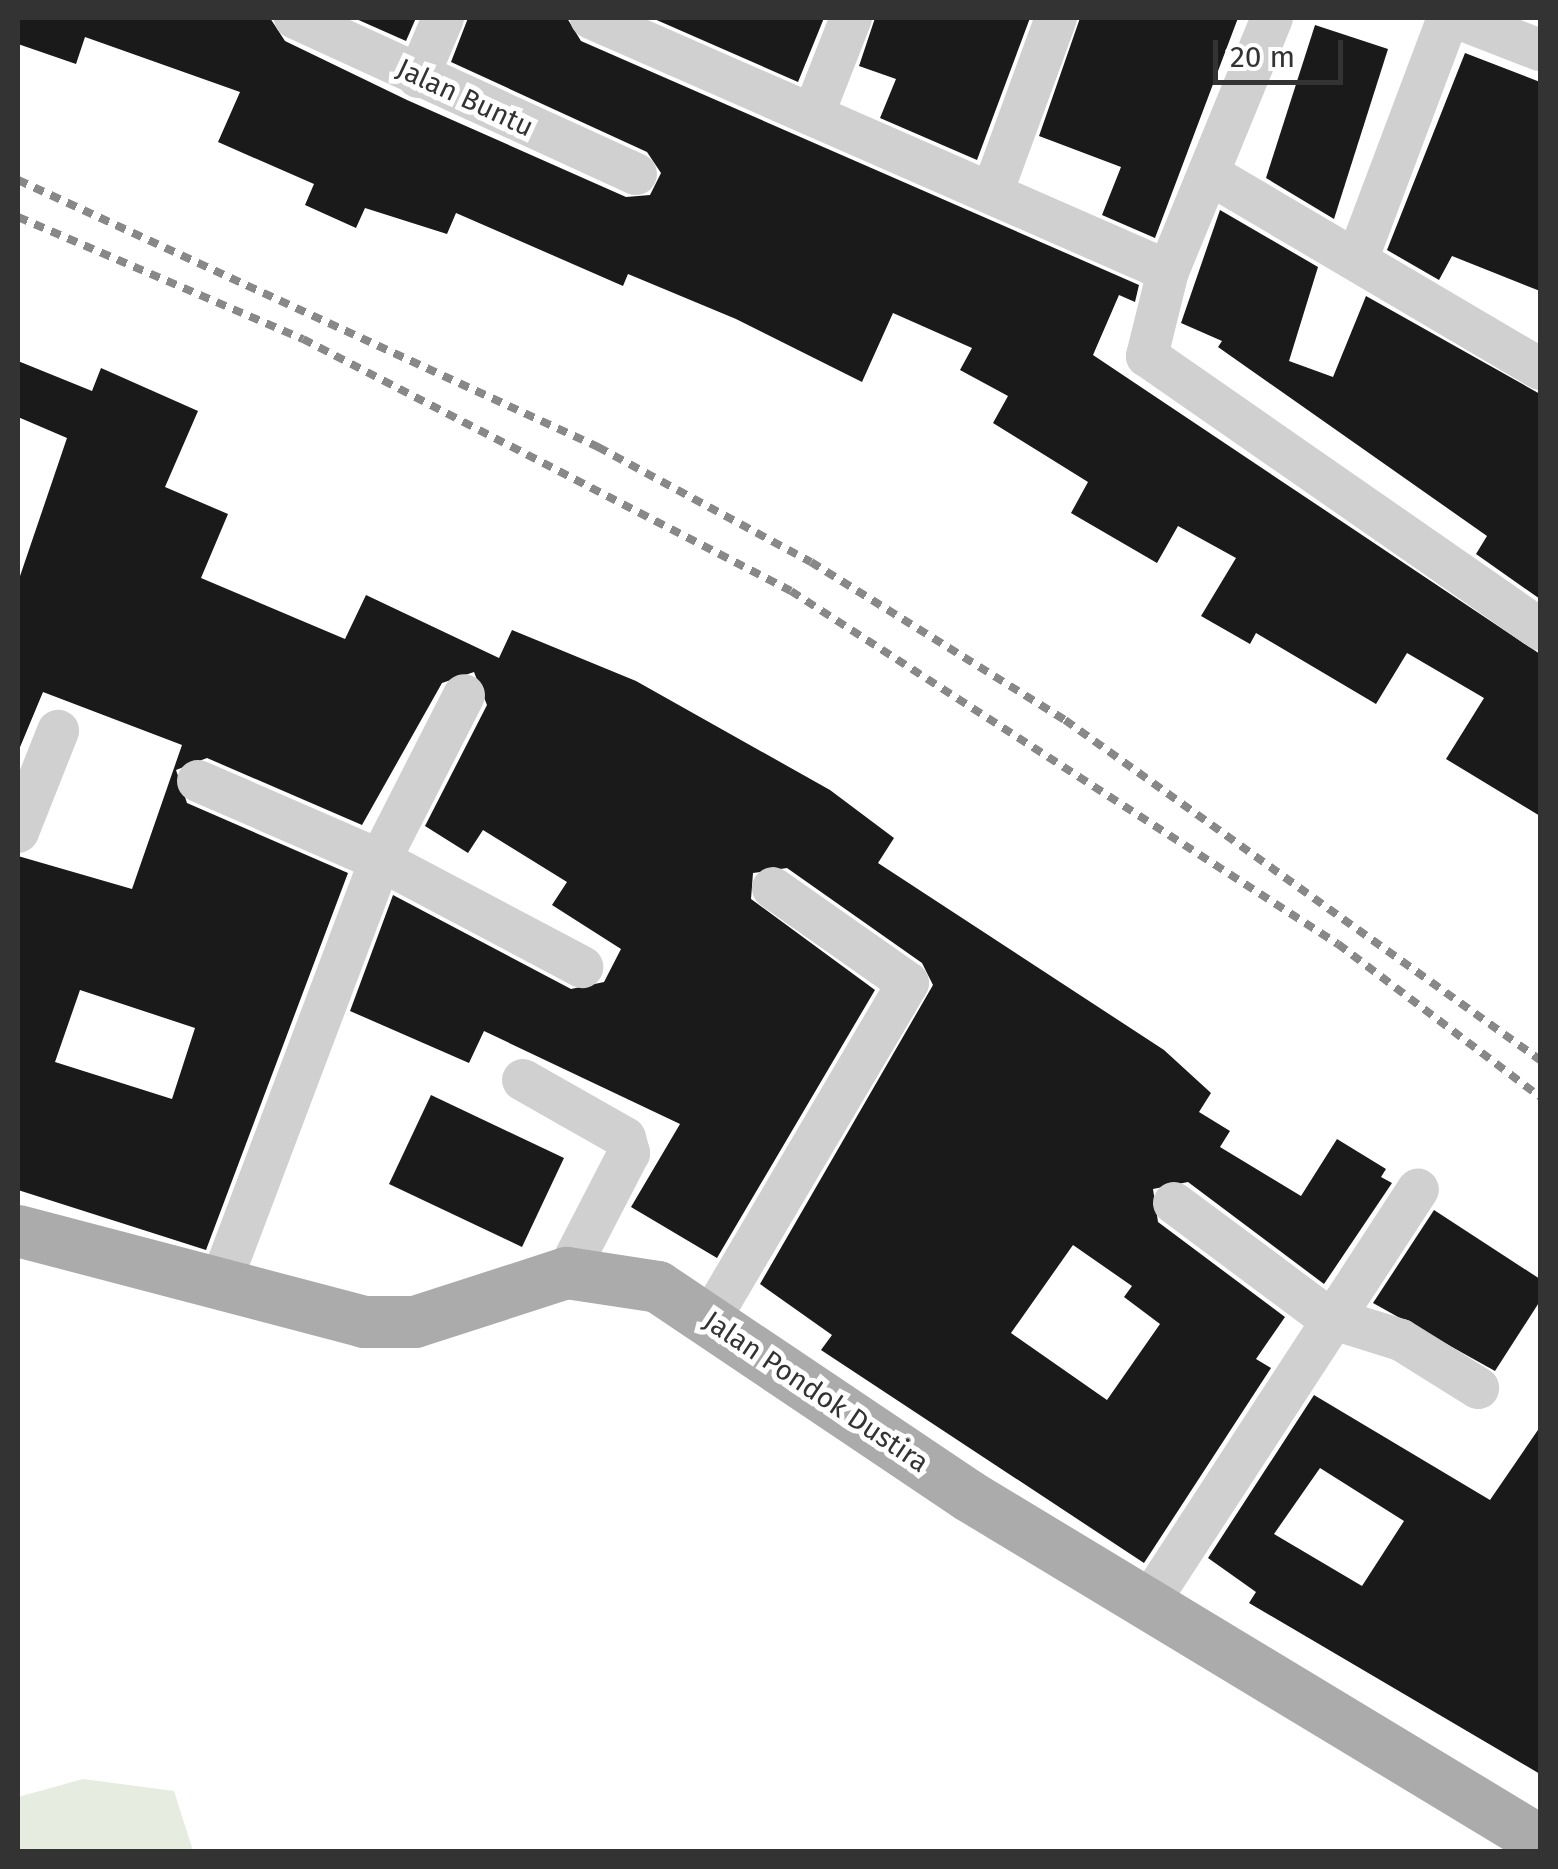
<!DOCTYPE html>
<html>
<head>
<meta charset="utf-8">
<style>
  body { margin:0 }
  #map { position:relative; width:1558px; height:1869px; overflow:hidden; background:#fff; font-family:"Fira Sans",sans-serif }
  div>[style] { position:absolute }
  .green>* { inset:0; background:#e6ecdf }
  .building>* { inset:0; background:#1a1a1a }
  .minor>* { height:42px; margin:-21px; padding:0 21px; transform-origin:21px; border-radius:21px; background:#d0d0d0 }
  .major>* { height:52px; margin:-26px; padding:0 26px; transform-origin:26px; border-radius:26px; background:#ababab }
  .rail>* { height:8px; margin-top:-4px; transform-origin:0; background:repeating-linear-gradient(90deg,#888 0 10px,transparent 0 18px) }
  span { translate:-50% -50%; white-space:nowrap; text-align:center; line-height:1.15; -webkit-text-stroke:10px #fff; paint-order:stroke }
  .street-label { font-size:28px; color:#333 }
  .frame { position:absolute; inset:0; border:20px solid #333; pointer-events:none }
  .scale { position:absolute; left:1213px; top:40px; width:130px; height:45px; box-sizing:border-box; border:5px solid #333; border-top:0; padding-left:12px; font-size:30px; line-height:35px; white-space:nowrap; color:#333; -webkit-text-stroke:8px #fff; paint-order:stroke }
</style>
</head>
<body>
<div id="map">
  <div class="green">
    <div style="clip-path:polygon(83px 1779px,174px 1791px,193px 1851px,18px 1851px,18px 1797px)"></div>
  </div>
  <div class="building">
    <div style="clip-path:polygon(18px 18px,270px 18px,285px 41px,407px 100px,626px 197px,650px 195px,661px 173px,647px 152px,451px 62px,468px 18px,567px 18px,581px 41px,1139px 285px,1135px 302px,1119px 295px,1093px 355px,1540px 654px,1540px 816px,1446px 759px,1484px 698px,1407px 653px,1376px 704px,1256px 633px,1250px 644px,1201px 616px,1236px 558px,1178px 526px,1157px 563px,1071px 513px,1088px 482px,993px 423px,1008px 396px,960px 370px,972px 348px,893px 313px,862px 382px,736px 319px,628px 274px,623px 286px,456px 213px,447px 234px,365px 208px,356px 228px,305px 205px,314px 184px,218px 142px,240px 92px,85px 37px,76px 64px,18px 44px)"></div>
    <div style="clip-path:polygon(354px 18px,416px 18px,406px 41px)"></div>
    <div style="clip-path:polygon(652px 18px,824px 18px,798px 82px)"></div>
    <div style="clip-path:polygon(875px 18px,1030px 18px,977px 160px,880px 118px,896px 79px,859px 66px)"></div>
    <div style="clip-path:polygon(1080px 18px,1238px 18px,1155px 238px,1102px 215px,1121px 167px,1039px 136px)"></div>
    <div style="clip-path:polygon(1315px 25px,1388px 49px,1334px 219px,1266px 178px)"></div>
    <div style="clip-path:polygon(1465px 53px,1540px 82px,1540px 291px,1452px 256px,1439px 280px,1387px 250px)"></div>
    <div style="clip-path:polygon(1220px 210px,1318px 267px,1289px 361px,1333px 377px,1366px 296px,1540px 394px,1540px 599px,1476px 554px,1487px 536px,1218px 347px,1222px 341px,1181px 323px)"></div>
    <div style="clip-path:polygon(evenodd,18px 361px,92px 391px,101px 368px,198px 411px,165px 487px,228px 514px,201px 578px,345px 639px,366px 595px,499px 658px,512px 630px,636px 681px,830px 790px,894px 838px,878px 863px,1164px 1050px,1211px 1093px,1199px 1112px,1230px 1131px,1220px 1147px,1301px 1196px,1337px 1139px,1386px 1169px,1381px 1177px,1392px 1183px,1324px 1284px,1188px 1182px,1153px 1189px,1158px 1222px,1285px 1317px,1256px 1359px,1271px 1368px,1144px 1563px,821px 1350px,832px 1335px,760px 1284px,933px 985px,922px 963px,787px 868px,753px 873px,751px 899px,875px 990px,717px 1258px,631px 1207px,680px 1124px,484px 1031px,469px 1063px,350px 1011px,393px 895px,571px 989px,604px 982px,621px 949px,552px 905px,567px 882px,483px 830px,468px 853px,425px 826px,487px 705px,474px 672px,442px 683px,362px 825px,207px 758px,176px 770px,187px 803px,348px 873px,206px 1250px,18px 1190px,18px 856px,132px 889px,182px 745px,43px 692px,18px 752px,18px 582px,67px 438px,18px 417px,18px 361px,80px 990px,195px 1028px,172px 1099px,55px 1062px,80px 990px,18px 361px,1073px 1245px,1132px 1286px,1124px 1297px,1160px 1324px,1107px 1400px,1011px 1333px,1073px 1245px)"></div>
    <div style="clip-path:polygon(431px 1095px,564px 1158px,522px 1247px,389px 1184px)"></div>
    <div style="clip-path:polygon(1434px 1210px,1540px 1279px,1540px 1301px,1495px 1371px,1373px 1303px)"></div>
    <div style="clip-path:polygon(evenodd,1314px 1395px,1490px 1500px,1540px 1427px,1540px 1774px,1249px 1603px,1256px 1592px,1208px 1558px,1314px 1395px,1320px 1468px,1404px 1521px,1362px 1586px,1274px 1534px,1320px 1468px)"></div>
  </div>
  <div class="minor">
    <div style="left:295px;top:18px;width:375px;rotate:24.6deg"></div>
    <div style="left:591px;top:18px;width:630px;rotate:23.68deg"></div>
    <div style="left:1272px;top:18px;width:274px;rotate:112.3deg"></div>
    <div style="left:1168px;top:271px;width:88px;rotate:103.9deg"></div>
    <div style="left:1147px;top:356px;width:479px;rotate:34.8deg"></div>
    <div style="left:1457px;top:18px;width:89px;rotate:21.1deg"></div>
    <div style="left:418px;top:77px;width:64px;rotate:-67deg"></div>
    <div style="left:813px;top:115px;width:104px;rotate:-68.6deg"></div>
    <div style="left:1211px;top:175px;width:382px;rotate:30.5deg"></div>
    <div style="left:992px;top:193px;width:186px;rotate:-69.9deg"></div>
    <div style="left:1357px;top:260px;width:259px;rotate:-69.4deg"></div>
    <div style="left:198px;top:781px;width:198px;rotate:23.5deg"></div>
    <div style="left:380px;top:860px;width:229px;rotate:27.9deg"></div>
    <div style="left:18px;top:832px;width:109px;rotate:-68.4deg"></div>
    <div style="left:523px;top:1080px;width:117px;rotate:29.6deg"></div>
    <div style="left:625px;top:1138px;width:16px;rotate:75deg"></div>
    <div style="left:629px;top:1153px;width:135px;rotate:117.3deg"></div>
    <div style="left:1174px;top:1203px;width:191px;rotate:36.7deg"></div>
    <div style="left:1327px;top:1317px;width:77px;rotate:17.3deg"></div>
    <div style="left:1401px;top:1340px;width:91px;rotate:31.9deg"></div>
    <div style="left:222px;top:1279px;width:448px;rotate:-69.3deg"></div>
    <div style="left:380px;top:860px;width:185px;rotate:-63deg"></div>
    <div style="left:710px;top:1319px;width:390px;rotate:-59.5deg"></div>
    <div style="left:908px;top:983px;width:165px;rotate:-144.9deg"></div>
    <div style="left:1147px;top:1605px;width:496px;rotate:-56.9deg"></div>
  </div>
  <div class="major">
    <div style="left:18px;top:1231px;width:358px;rotate:14.7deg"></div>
    <div style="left:364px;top:1322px;width:51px"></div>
    <div style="left:415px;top:1322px;width:160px;rotate:-17.9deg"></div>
    <div style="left:567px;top:1273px;width:92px;rotate:8.7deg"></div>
    <div style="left:658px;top:1287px;width:375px;rotate:33.9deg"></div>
    <div style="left:969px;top:1496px;width:667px;rotate:31.14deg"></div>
  </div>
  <div class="rail">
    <div style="left:18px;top:180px;width:639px;rotate:24.72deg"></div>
    <div style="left:598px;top:447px;width:242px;rotate:28.4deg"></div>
    <div style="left:811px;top:562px;width:299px;rotate:31.9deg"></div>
    <div style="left:1065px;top:720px;width:584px;rotate:35.59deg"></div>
    <div style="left:18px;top:217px;width:310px;rotate:23.2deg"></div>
    <div style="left:303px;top:339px;width:549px;rotate:27.31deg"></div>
    <div style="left:791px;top:591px;width:651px;rotate:32.84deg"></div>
    <div style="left:1338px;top:944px;width:253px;rotate:37.1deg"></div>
  </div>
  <div class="street-label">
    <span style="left:465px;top:98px;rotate:25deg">Jalan Buntu</span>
    <span style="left:816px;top:1392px;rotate:34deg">Jalan Pondok Dustira</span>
  </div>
  <div class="frame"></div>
  <div class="scale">20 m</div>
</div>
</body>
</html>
